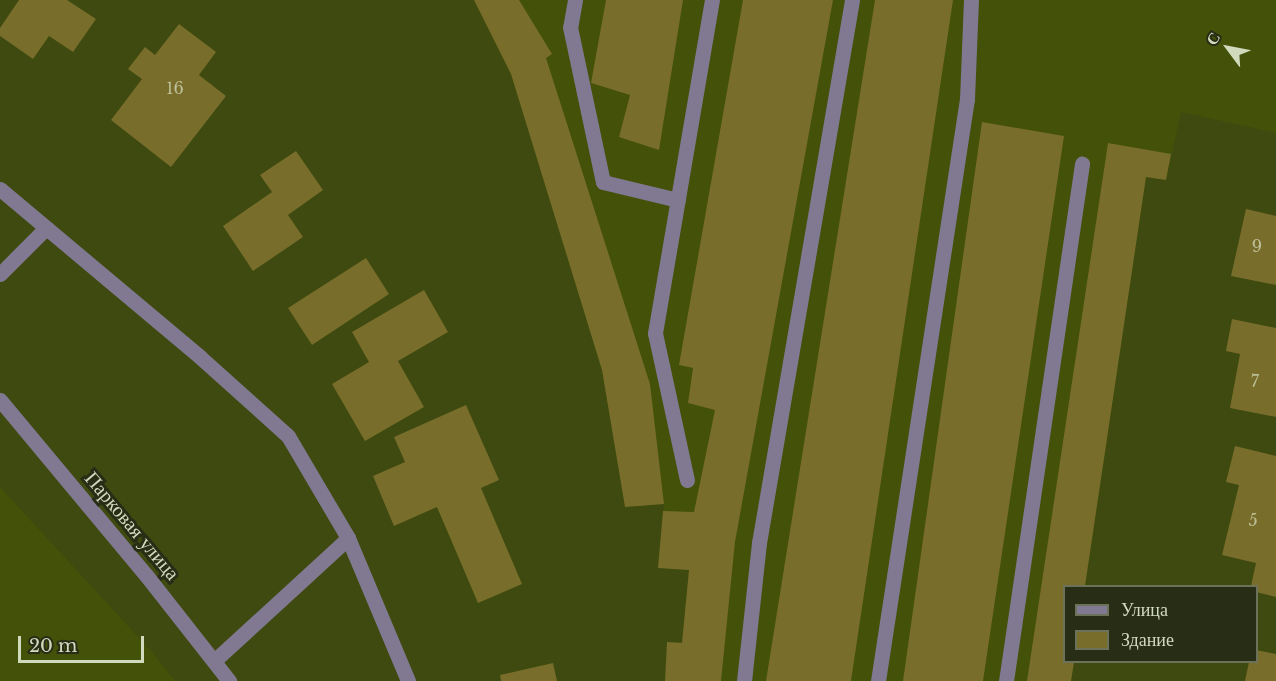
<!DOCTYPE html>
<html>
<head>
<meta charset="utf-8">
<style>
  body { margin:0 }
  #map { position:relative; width:1276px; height:681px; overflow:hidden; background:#3e4a0f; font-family:"Libre Baskerville",serif }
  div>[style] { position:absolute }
  .built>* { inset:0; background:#435109 }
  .building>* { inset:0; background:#786d2a }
  .minor>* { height:15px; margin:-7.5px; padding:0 7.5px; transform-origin:7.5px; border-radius:7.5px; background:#817991 }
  span { translate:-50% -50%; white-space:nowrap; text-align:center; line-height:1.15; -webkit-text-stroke:6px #282d16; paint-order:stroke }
  .number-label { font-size:16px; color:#bcbf98 }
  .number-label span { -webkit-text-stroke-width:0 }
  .street-label { font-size:20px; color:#d2dabd }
  .legend { position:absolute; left:1063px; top:585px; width:195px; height:78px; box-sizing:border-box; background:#282d16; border:2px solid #6c7259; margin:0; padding:8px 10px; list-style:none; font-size:18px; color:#d2dabd }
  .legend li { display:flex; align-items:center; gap:12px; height:30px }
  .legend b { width:30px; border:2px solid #6c7259 }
  .north { position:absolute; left:1198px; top:18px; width:60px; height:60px; -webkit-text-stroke:4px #282d16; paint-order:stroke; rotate:302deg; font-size:16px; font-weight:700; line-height:24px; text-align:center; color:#d2dabd }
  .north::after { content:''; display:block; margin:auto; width:21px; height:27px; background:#d2dabd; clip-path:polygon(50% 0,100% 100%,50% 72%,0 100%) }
  .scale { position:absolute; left:18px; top:636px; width:126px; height:27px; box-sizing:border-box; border:3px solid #d2dabd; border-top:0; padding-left:8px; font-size:18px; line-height:21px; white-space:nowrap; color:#d2dabd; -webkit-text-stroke:4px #282d16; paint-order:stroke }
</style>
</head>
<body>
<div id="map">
  <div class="built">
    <div style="clip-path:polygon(474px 0,1276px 0,1276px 133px,1181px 112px,1166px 180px,1146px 177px,1085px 586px,1064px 586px,1064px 662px,1074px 662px,1071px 681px,665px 681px,667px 642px,682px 642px,689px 570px,658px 568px,664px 504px,625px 507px,602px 370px,511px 74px)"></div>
    <div style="clip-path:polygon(0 487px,153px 653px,175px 681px,0 681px)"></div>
  </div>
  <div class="building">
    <div style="clip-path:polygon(19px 0,67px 0,96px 19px,73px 52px,49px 36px,33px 59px,0 36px,0 28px)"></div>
    <div style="clip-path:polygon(474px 0,519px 0,552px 54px,546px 58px,650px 384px,664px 504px,625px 507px,602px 370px,511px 74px)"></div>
    <div style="clip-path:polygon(606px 0,683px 0,659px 150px,619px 137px,630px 95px,591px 83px)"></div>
    <div style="clip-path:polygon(743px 0,833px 0,735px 542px,721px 681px,665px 681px,667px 642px,682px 643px,689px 570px,658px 568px,663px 511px,694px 512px,715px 410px,688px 403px,693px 368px,679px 365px)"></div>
    <div style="clip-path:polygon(875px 0,953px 0,851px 681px,766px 681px)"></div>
    <div style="clip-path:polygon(179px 24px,216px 52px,199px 75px,226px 96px,171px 167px,111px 120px,142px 79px,128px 69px,145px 47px,155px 55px)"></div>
    <div style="clip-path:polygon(982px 122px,1064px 136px,983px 681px,903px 681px)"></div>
    <div style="clip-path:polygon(1108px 143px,1171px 154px,1166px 180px,1146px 177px,1085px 586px,1064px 586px,1064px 662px,1074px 662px,1071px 681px,1027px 681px)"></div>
    <div style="clip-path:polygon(296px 151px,323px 190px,288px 215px,303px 237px,253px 271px,223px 226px,272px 192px,260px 175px)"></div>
    <div style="clip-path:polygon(1246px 209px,1276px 216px,1276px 285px,1231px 276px)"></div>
    <div style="clip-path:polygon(366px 258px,389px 294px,312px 345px,288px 308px)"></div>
    <div style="clip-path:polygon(424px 290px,448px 332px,398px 361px,424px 407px,365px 441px,332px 384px,369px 362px,352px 332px)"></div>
    <div style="clip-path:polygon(1232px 319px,1276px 328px,1276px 417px,1230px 408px,1240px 354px,1226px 351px)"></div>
    <div style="clip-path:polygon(466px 405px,499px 480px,481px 488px,522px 584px,478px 603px,437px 507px,394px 526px,373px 476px,405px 462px,394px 437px)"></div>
    <div style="clip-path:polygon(1235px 446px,1276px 456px,1276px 597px,1256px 592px,1256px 586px,1251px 586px,1256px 563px,1222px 555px,1239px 485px,1226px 482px)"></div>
    <div style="clip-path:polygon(1256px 650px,1276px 654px,1276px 681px,1245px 681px,1249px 662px,1256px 662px)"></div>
    <div style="clip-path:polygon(553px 663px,557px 681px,501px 681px,500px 675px)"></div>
  </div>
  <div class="minor">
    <div style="left:575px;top:0;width:27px;rotate:100deg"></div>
    <div style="left:570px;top:27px;width:158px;rotate:78deg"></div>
    <div style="left:603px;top:182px;width:77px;rotate:13.5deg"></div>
    <div style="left:0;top:189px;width:261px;rotate:40deg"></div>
    <div style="left:200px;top:357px;width:118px;rotate:41.9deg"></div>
    <div style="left:288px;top:436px;width:118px;rotate:59.5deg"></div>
    <div style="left:348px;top:538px;width:155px;rotate:67.2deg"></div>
    <div style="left:0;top:274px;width:65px;rotate:-45deg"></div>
    <div style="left:0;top:400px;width:228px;rotate:50.2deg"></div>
    <div style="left:146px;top:575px;width:135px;rotate:51.9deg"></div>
    <div style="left:687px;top:480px;width:150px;rotate:-102.3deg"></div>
    <div style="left:655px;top:333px;width:338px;rotate:-80.3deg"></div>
    <div style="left:214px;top:661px;width:182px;rotate:-42.5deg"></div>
    <div style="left:744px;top:681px;width:139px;rotate:-83.8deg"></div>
    <div style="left:759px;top:543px;width:551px;rotate:-80.28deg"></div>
    <div style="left:878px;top:681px;width:589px;rotate:-81.31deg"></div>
    <div style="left:967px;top:99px;width:99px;rotate:-87.7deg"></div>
    <div style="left:1006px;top:681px;width:523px;rotate:-81.64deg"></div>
  </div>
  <div class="number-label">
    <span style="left:175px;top:88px">16</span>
    <span style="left:1257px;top:246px">9</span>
    <span style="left:1255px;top:381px">7</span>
    <span style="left:1253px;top:520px">5</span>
  </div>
  <div class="street-label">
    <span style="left:132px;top:526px;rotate:50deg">Парковая улица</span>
  </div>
  <ul class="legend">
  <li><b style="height:8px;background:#817991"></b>Улица</li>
  <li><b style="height:16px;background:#786d2a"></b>Здание</li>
  </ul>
  <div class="north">С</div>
  <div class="scale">20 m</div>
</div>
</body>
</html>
